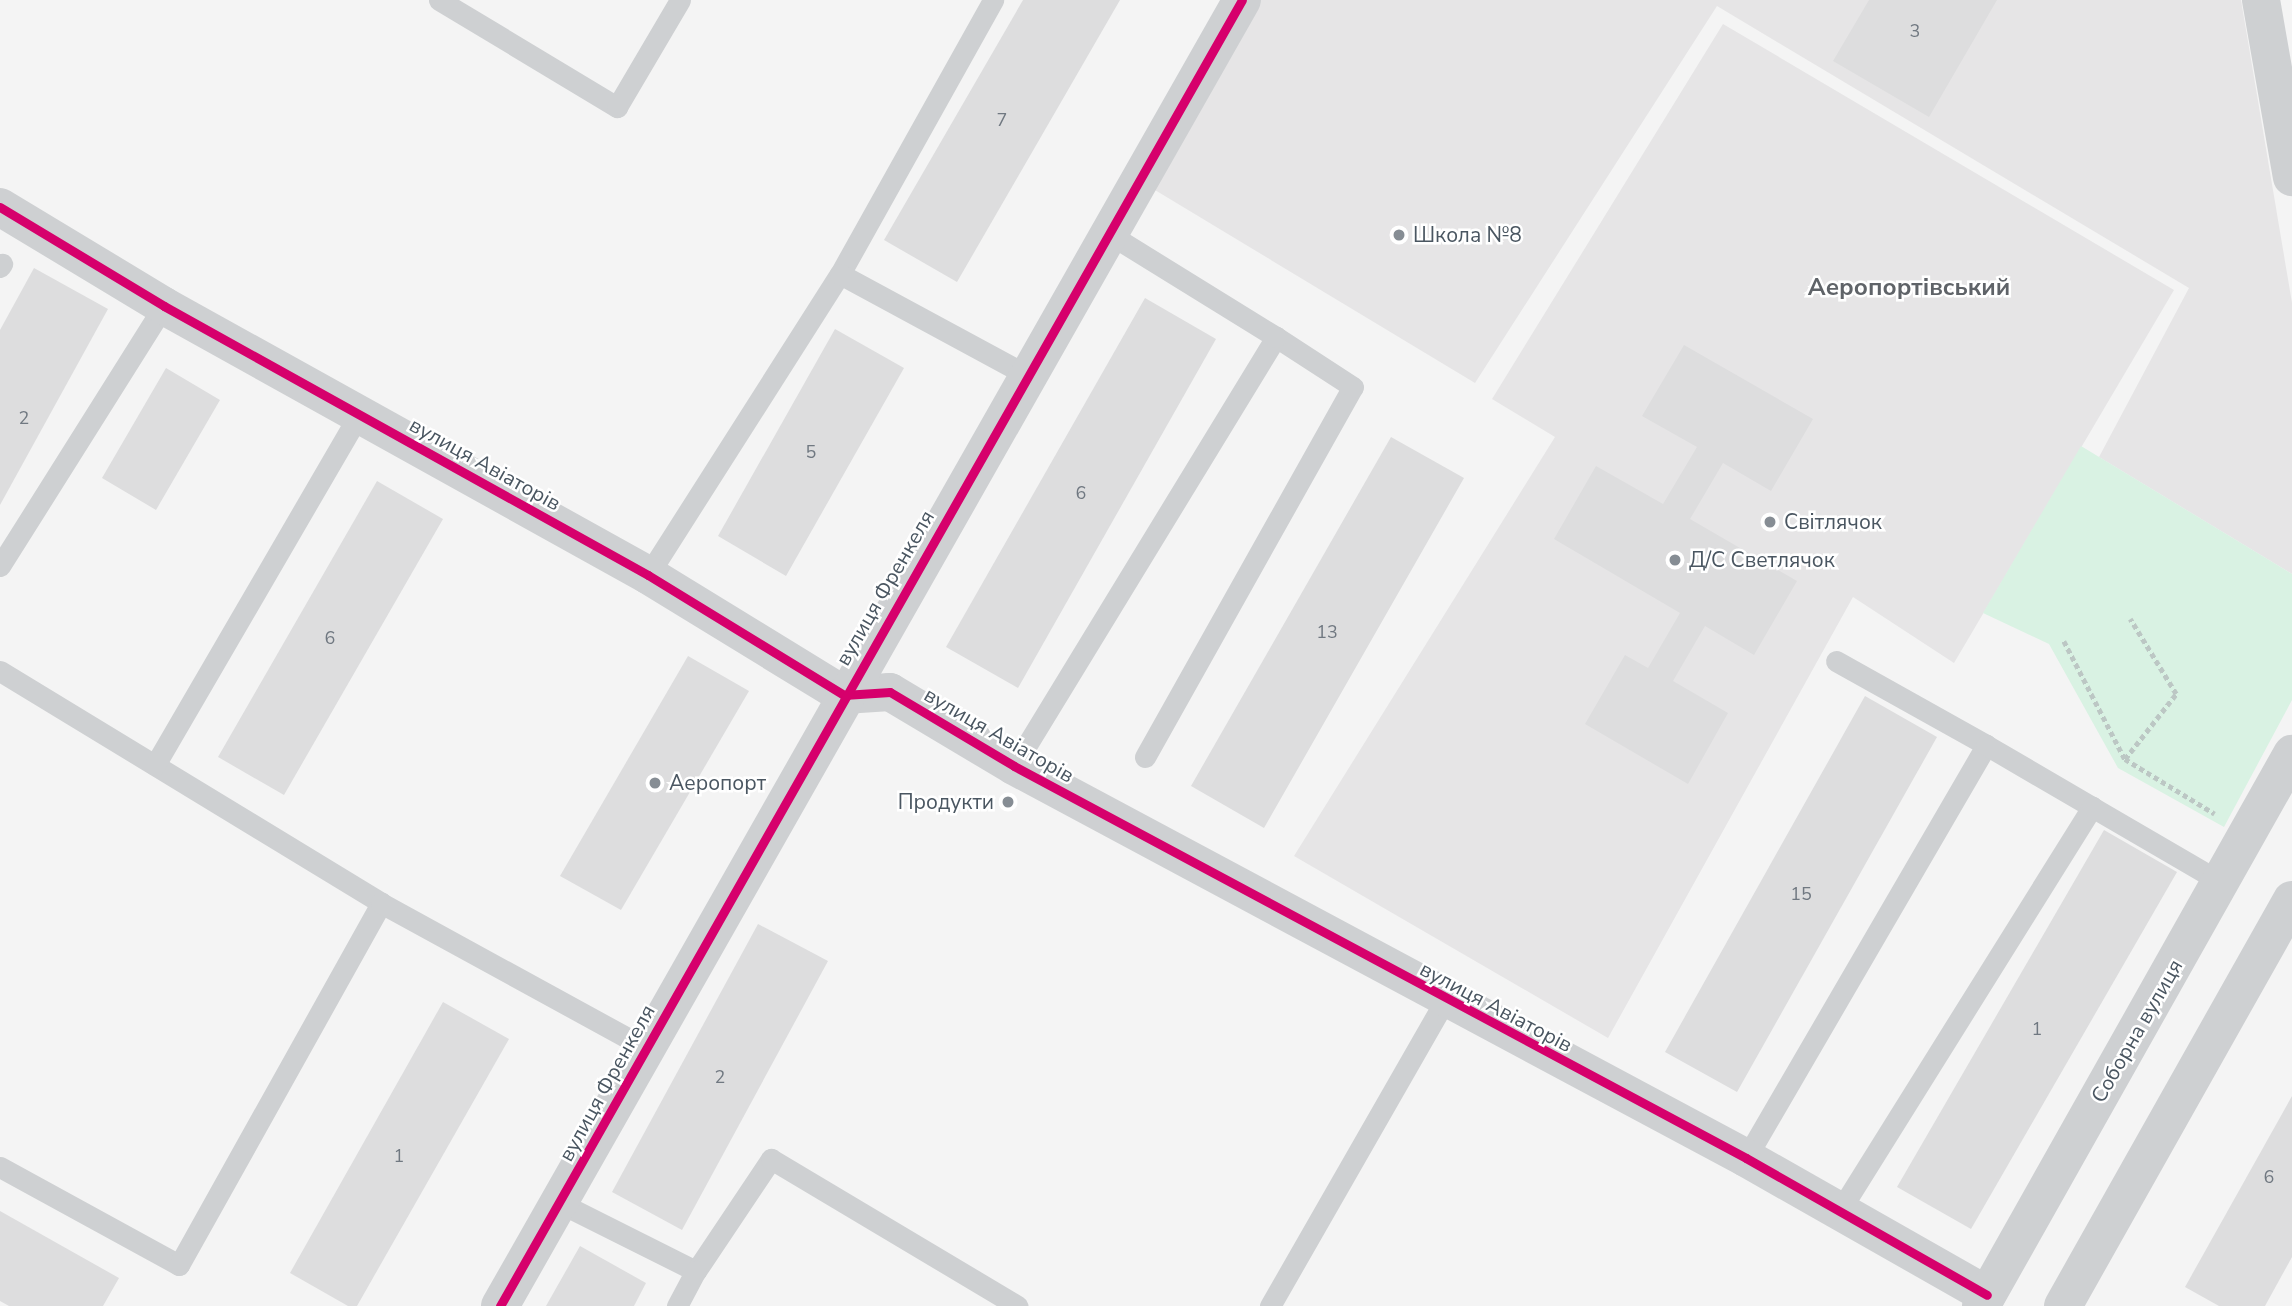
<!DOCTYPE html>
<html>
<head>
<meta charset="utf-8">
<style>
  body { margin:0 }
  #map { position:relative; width:2292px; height:1306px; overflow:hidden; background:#f4f4f4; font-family:"Nunito Sans",sans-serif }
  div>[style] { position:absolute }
  .education>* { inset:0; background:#e6e5e6 }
  .green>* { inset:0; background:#d9f2e3 }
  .building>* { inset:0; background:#ddddde }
  .path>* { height:4.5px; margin-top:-2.25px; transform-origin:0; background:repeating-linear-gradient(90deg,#bcc7c4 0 5px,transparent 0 8.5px) }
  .lane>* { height:21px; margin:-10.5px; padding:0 10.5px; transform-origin:10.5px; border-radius:10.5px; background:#ced0d2 }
  .street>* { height:38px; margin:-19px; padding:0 19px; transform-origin:19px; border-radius:19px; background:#ced0d2 }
  .cycleway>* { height:9px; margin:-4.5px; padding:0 4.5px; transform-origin:4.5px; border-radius:4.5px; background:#d6006c }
  .dots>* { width:19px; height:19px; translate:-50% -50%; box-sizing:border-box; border:4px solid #fff; border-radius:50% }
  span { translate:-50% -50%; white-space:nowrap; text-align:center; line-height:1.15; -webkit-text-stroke:5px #fff; paint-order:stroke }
  .number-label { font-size:18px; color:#707881 }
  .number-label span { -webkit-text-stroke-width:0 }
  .poi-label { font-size:21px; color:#4a5661 }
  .left { translate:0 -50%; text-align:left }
  .right { translate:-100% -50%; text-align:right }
  .street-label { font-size:21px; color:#4a5661 }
  .quarter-label { font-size:24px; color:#5f6368; font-weight:700 }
</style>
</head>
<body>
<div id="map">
  <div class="education">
    <div style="clip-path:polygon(1250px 0,2241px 0,2292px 303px,2292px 574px,2099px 457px,2189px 288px,1717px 6px,1475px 383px,1140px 181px)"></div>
    <div style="clip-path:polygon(1723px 24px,2174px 290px,1954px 663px,1853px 597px,1608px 1038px,1294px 856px,1555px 437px,1492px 399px)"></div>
  </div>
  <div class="green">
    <div style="clip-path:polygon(2081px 446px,2292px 574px,2292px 700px,2224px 827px,2118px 768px,2049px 644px,1983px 613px)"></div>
  </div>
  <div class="building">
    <div style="clip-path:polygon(1023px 0,1120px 0,957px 282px,884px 240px)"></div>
    <div style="clip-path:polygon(1869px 0,1997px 0,1929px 117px,1833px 61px)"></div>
    <div style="clip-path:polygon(34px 268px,108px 309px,0 505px,0 330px)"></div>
    <div style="clip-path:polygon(1145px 298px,1216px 339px,1018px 688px,946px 647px)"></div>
    <div style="clip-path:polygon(835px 329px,904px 368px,786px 576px,718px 536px)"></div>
    <div style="clip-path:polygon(1684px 345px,1813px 419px,1771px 491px,1723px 463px,1690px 519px,1797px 581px,1754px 655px,1705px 626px,1673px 681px,1728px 713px,1688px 784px,1585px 724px,1625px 655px,1648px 668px,1680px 613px,1554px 539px,1596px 466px,1663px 504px,1697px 447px,1642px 416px)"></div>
    <div style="clip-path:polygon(166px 368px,220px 400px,156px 510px,102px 478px)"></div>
    <div style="clip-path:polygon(1391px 437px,1464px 478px,1264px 828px,1191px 786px)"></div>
    <div style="clip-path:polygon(377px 481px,443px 519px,284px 795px,218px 757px)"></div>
    <div style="clip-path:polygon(688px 656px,749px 691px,621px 910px,560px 876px)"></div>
    <div style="clip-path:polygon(1865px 696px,1937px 737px,1737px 1092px,1665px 1052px)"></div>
    <div style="clip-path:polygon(2104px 830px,2177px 872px,1971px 1229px,1897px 1187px)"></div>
    <div style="clip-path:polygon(758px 924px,828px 961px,682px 1230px,612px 1192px)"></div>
    <div style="clip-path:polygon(443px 1002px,509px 1039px,357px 1306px,348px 1306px,290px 1273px)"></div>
    <div style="clip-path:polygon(2292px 1096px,2292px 1257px,2265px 1306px,2219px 1306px,2185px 1287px)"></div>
    <div style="clip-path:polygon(0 1211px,119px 1278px,103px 1306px,9px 1306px,0 1301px)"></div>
    <div style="clip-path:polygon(580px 1246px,646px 1283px,634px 1306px,546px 1306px)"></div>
  </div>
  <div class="path">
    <div style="left:2064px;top:641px;width:133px;rotate:62.7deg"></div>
    <div style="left:2125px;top:759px;width:105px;rotate:31.4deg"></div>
    <div style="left:2125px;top:759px;width:83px;rotate:-51.9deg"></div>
    <div style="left:2176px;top:694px;width:88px;rotate:-121.5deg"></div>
  </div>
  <div class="lane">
    <div style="left:439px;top:0;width:208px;rotate:31deg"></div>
    <div style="left:617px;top:107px;width:124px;rotate:-59.5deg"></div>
    <div style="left:0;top:267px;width:4px;rotate:-56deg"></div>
    <div style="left:840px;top:274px;width:314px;rotate:-60.8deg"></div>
    <div style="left:0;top:566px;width:307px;rotate:-57.8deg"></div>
    <div style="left:648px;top:575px;width:357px;rotate:-57.5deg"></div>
    <div style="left:840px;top:274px;width:213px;rotate:28.4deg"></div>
    <div style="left:1836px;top:661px;width:172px;rotate:29.2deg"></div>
    <div style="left:0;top:671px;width:446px;rotate:31.3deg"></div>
    <div style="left:1145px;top:757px;width:424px;rotate:-60.7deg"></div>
    <div style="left:1353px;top:387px;width:92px;rotate:-147deg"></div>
    <div style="left:155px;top:765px;width:406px;rotate:-59.8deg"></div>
    <div style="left:1014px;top:766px;width:503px;rotate:-58.59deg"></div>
    <div style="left:1276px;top:337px;width:196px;rotate:-148.3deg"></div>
    <div style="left:1746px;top:1158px;width:478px;rotate:-59.8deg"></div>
    <div style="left:1986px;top:745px;width:123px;rotate:30.3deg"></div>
    <div style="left:0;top:1167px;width:204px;rotate:28.7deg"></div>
    <div style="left:179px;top:1265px;width:415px;rotate:-60.8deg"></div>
    <div style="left:381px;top:903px;width:302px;rotate:28.7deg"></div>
    <div style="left:560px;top:1203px;width:152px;rotate:26.6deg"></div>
    <div style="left:696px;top:1271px;width:135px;rotate:-56.2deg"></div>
    <div style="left:771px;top:1159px;width:287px;rotate:30.8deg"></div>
    <div style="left:1839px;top:1212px;width:478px;rotate:-58deg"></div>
    <div style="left:2092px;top:807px;width:149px;rotate:30.2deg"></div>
    <div style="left:677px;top:1306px;width:40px;rotate:-62deg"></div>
    <div style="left:1270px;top:1306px;width:353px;rotate:-60.2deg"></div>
  </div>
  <div class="street">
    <div style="left:2261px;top:0;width:180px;rotate:80.1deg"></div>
    <div style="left:0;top:207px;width:192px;rotate:31.1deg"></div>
    <div style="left:164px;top:306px;width:554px;rotate:29.06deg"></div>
    <div style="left:648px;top:575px;width:230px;rotate:31.5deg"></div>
    <div style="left:844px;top:695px;width:46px;rotate:-3.7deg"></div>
    <div style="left:890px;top:692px;width:144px;rotate:30.8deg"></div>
    <div style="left:1014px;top:766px;width:830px;rotate:28.17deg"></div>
    <div style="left:1746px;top:1158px;width:277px;rotate:29.6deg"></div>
    <div style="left:500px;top:1306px;width:1502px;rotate:-60.4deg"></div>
    <div style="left:1981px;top:1306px;width:634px;rotate:-60.6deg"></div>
    <div style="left:2063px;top:1306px;width:466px;rotate:-60.6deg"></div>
  </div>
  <div class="cycleway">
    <div style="left:0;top:207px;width:192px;rotate:31.1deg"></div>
    <div style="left:164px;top:306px;width:554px;rotate:29.06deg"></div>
    <div style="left:648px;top:575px;width:230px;rotate:31.5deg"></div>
    <div style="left:844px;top:695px;width:46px;rotate:-3.7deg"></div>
    <div style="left:890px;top:692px;width:144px;rotate:30.8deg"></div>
    <div style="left:1014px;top:766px;width:830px;rotate:28.17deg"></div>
    <div style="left:1746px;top:1158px;width:277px;rotate:29.6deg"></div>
    <div style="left:500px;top:1306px;width:1502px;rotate:-60.4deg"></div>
  </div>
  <div class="dots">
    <div style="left:1399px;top:235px;background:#868d94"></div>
    <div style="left:1770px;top:522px;background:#868d94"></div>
    <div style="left:1675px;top:560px;background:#868d94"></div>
    <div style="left:655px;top:783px;background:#868d94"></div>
    <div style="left:1008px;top:802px;background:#868d94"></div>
  </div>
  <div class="number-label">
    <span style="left:1915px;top:31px">3</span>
    <span style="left:1002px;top:120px">7</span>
    <span style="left:24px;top:418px">2</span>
    <span style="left:811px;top:452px">5</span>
    <span style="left:1081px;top:493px">6</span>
    <span style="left:1327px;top:632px">13</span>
    <span style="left:330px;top:638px">6</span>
    <span style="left:1801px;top:894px">15</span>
    <span style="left:2037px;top:1029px">1</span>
    <span style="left:720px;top:1077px">2</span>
    <span style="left:399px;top:1156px">1</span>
    <span style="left:2269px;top:1177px">6</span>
  </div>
  <div class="poi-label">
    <span class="left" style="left:1413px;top:235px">Школа №8</span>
    <span class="left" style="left:1784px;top:522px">Світлячок</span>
    <span class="left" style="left:1689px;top:560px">Д/С Светлячок</span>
    <span class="left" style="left:669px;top:783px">Аеропорт</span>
    <span class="right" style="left:994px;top:802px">Продукти</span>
  </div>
  <div class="street-label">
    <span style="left:485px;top:464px;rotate:29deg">вулиця Авіаторів</span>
    <span style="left:885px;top:588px;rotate:-60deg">вулиця Френкеля</span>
    <span style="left:999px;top:735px;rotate:30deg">вулиця Авіаторів</span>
    <span style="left:1496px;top:1007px;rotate:28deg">вулиця Авіаторів</span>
    <span style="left:2137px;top:1031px;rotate:-60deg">Соборна вулиця</span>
    <span style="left:607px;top:1083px;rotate:-61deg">вулиця Френкеля</span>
  </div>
  <div class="quarter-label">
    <span style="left:1909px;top:288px">Аеропортівський</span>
  </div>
</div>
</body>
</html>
